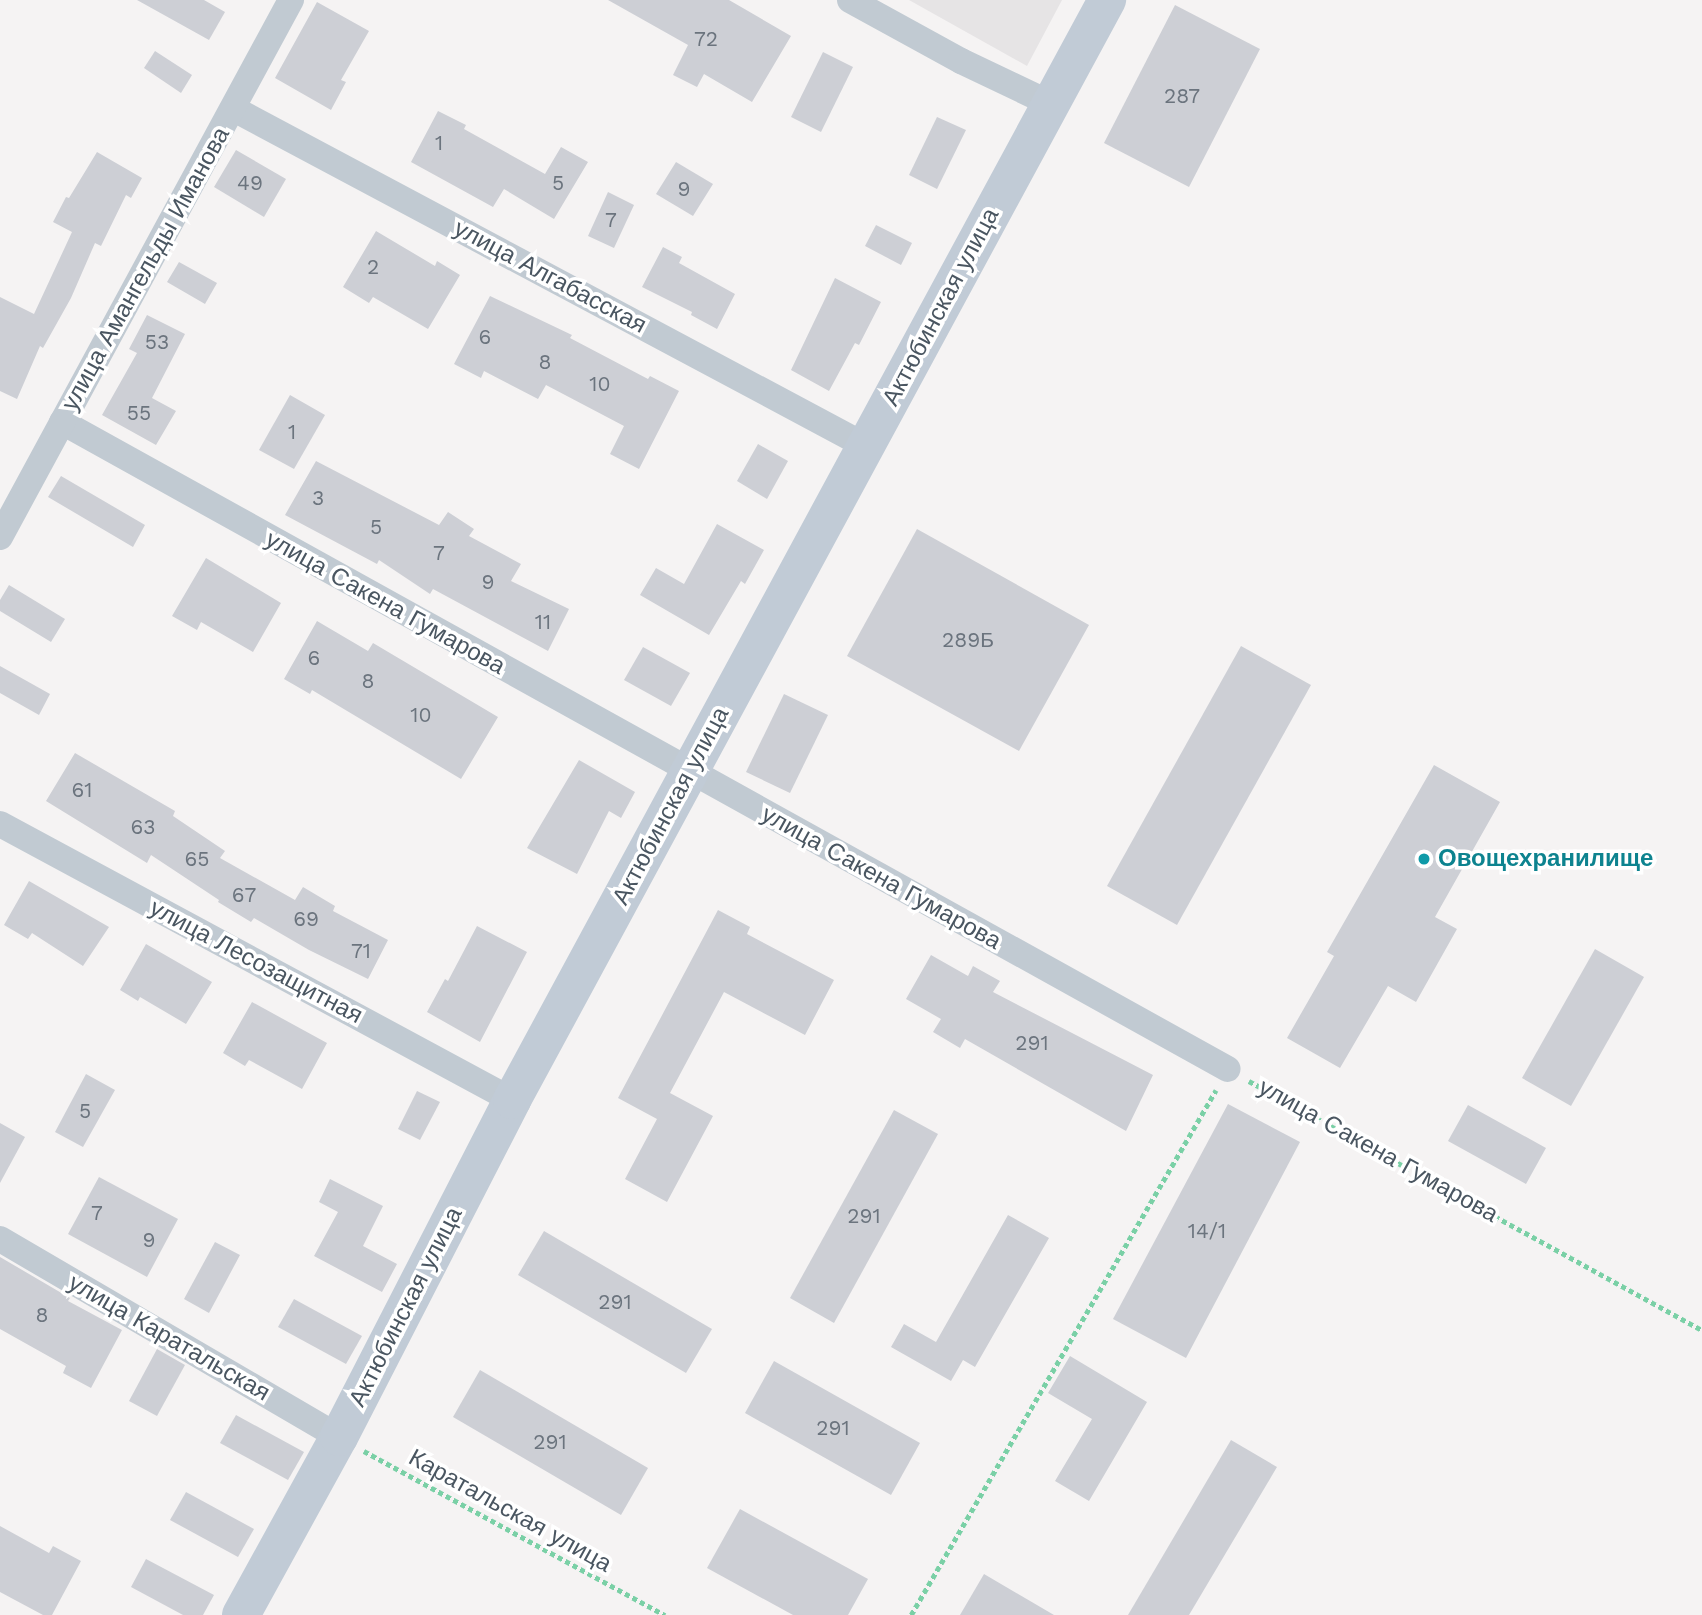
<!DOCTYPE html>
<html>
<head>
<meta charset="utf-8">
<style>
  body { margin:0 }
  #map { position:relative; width:1702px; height:1615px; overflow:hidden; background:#f5f3f3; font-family:"Work Sans",sans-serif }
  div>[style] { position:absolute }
  .education>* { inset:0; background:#e6e4e5 }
  .building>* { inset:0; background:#cdcfd5 }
  .path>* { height:4.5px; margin-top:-2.25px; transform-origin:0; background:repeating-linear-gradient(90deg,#7ad0a6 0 5px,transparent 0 8.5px) }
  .street>* { height:26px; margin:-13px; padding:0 13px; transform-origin:13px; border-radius:13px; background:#c1cad2 }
  .secondary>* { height:38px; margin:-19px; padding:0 19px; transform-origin:19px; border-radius:19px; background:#c1cbd6 }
  .dots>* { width:19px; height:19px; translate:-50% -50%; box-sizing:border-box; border:4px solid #fff; border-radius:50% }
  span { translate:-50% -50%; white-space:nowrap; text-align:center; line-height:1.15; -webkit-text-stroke:7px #fff; paint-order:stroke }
  .number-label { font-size:21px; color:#6b747e }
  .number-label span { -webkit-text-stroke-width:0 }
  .street-label { font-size:24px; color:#4a5661 }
  .culture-label { font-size:24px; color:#0d838f; font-weight:700 }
  .left { translate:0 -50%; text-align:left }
</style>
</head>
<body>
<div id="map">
  <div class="education">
    <div style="clip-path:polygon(909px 0,1062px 0,1027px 66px)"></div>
  </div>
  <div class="building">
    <div style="clip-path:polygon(137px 0,204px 0,225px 12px,209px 40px)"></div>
    <div style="clip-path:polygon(608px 0,729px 0,791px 36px,752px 102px,704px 74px,697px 87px,673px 75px,688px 45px)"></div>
    <div style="clip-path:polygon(317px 2px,369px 31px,341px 80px,346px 82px,331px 110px,275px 78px)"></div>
    <div style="clip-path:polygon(1175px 5px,1260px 49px,1189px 187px,1104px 143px)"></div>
    <div style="clip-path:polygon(155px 51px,192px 75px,181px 93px,144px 68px)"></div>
    <div style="clip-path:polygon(823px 52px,853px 67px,821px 132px,791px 117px)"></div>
    <div style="clip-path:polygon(438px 111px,466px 125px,464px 129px,545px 174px,561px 147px,588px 162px,554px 219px,504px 189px,493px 207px,411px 162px)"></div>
    <div style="clip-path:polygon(937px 117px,966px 130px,937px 189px,909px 175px)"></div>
    <div style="clip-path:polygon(236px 150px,286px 179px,264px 217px,214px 187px)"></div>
    <div style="clip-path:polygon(97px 152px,142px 178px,131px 198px,126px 195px,101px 246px,95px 243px,71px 298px,43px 348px,40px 346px,17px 399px,0 391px,0 297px,34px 314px,72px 232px,53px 222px,66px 197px,69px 198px)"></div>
    <div style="clip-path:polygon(676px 162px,713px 184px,693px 216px,656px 194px)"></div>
    <div style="clip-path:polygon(608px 192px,634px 205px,614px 248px,588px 236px)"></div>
    <div style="clip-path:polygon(876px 225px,912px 243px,901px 265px,865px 246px)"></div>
    <div style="clip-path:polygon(376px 231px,435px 266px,437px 261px,460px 275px,428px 329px,373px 297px,369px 303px,343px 287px)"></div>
    <div style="clip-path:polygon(663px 247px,682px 257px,679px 263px,735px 294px,717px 329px,691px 315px,692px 312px,642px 287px)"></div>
    <div style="clip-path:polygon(179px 262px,217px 283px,205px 304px,167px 282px)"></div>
    <div style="clip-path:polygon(835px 278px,881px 302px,859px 345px,855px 343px,829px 391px,791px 370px)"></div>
    <div style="clip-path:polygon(490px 296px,572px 335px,570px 338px,648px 379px,650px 376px,679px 391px,639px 469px,610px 454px,624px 426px,546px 385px,538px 399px,484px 371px,481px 378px,454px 364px)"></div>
    <div style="clip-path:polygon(147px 315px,185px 334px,152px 398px,176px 411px,156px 445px,102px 415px,137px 353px,129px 349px)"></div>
    <div style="clip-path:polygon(290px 395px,325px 415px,294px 469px,259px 450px)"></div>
    <div style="clip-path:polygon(758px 444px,788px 461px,767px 499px,737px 481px)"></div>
    <div style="clip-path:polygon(316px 461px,439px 525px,448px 512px,474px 529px,469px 536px,521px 564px,511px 581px,569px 609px,548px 651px,433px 589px,430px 594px,379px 560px,377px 564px,285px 515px)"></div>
    <div style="clip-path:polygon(61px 476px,145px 525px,133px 547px,48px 497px)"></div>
    <div style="clip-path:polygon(717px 524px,764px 550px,745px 584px,741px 581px,709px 635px,640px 595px,656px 568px,684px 584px)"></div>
    <div style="clip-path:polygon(917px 529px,1089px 625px,1019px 751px,847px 656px)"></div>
    <div style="clip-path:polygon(206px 558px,281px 603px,253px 652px,201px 622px,197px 630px,172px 616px)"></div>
    <div style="clip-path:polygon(9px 585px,65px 619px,51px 642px,0 611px,0 600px)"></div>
    <div style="clip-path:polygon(317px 621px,368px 651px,373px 643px,498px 717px,461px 779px,312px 690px,310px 694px,284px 679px)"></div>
    <div style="clip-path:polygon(1241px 646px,1311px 685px,1177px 925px,1107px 886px)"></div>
    <div style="clip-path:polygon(643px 647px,690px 673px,671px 706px,624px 680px)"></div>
    <div style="clip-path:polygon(0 666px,50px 694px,39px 715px,0 693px)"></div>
    <div style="clip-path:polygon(784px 694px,828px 715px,790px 793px,746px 772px)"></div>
    <div style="clip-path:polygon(75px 753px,175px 811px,173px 816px,225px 851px,220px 858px,295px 900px,303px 887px,335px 906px,333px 911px,388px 940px,368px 979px,309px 950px,254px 918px,251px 922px,218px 902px,219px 900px,151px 855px,147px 863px,46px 801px)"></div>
    <div style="clip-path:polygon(579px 760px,635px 792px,621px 818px,609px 811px,577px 874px,527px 848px)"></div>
    <div style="clip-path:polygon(1434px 765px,1500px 802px,1435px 917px,1457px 929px,1416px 1002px,1388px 986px,1340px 1068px,1287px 1038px,1334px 956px,1327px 952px)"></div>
    <div style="clip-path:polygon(29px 881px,109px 927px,83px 966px,32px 933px,28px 939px,4px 925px)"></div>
    <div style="clip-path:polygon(718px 910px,750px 927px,747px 934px,834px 980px,805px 1035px,724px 992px,670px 1093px,713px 1116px,667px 1202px,625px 1179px,657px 1119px,618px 1098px)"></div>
    <div style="clip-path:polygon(477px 926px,527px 952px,480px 1042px,427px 1012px,445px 979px,448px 981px)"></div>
    <div style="clip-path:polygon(146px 944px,212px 982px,186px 1024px,140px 997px,138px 1001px,120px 990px)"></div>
    <div style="clip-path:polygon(1595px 949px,1644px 977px,1571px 1106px,1522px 1078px)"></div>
    <div style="clip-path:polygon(931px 955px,968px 976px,973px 966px,1000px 981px,993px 992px,1153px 1075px,1126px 1131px,965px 1039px,960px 1048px,933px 1032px,941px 1019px,906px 999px)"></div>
    <div style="clip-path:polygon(252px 1002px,327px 1043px,302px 1089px,249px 1060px,245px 1066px,223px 1053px)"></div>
    <div style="clip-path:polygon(86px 1074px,115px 1090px,83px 1147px,55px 1132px)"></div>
    <div style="clip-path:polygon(417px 1091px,440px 1102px,420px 1140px,398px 1129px)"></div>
    <div style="clip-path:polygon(1228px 1104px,1300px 1142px,1186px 1358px,1113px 1319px)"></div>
    <div style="clip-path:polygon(1468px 1105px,1546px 1148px,1526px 1184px,1448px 1141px)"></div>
    <div style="clip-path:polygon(894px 1110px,938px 1134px,834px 1323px,790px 1298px)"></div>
    <div style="clip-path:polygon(0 1123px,25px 1137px,0 1183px)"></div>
    <div style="clip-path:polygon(99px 1177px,178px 1219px,147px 1277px,68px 1234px)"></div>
    <div style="clip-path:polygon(330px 1179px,383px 1206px,363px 1246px,397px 1264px,382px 1292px,314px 1256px,338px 1212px,319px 1202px)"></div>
    <div style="clip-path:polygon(1008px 1215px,1049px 1238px,975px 1367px,963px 1360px,951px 1381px,891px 1347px,904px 1324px,936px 1342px)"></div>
    <div style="clip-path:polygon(544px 1231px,712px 1329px,686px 1373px,518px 1275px)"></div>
    <div style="clip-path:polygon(215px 1242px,240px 1255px,209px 1313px,184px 1299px)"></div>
    <div style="clip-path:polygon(0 1257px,70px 1298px,68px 1301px,122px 1330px,91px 1388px,63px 1373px,66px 1366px,0 1329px)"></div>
    <div style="clip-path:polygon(294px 1299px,362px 1336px,346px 1364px,278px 1327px)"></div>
    <div style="clip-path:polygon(157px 1349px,185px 1365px,157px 1416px,129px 1401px)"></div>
    <div style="clip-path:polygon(1070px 1356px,1147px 1402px,1089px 1501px,1055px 1481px,1092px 1419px,1048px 1393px)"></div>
    <div style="clip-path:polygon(774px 1361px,920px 1443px,891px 1495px,745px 1413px)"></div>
    <div style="clip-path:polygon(480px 1370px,648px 1468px,621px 1515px,453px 1417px)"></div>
    <div style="clip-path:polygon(236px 1415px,304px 1452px,288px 1480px,220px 1443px)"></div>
    <div style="clip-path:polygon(1231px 1440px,1277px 1467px,1189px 1615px,1128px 1615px)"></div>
    <div style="clip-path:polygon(186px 1492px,254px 1529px,238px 1557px,170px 1520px)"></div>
    <div style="clip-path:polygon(740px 1509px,868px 1579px,848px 1615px,793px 1615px,707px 1568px)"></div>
    <div style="clip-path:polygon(0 1526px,49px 1553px,53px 1546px,81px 1561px,52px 1615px,43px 1615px,0 1592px)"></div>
    <div style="clip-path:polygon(146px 1559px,214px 1595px,203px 1615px,183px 1615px,131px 1587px)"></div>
    <div style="clip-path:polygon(984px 1574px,1054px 1615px,960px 1615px)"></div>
  </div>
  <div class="path">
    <div style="left:1249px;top:1081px;width:517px;rotate:28.8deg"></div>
    <div style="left:364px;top:1451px;width:343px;rotate:28.6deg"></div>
    <div style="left:911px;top:1615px;width:607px;rotate:-59.85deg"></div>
  </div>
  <div class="street">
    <div style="left:850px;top:0;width:127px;rotate:28.8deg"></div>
    <div style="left:961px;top:61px;width:100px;rotate:25.5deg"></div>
    <div style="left:234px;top:109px;width:716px;rotate:28.07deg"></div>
    <div style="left:62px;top:422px;width:1333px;rotate:29.03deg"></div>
    <div style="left:0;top:537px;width:611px;rotate:-61.55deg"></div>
    <div style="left:0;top:824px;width:582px;rotate:28.33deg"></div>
    <div style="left:0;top:1239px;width:393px;rotate:30.3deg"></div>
  </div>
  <div class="secondary">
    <div style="left:241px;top:1615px;width:203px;rotate:-61.2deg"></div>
    <div style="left:339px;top:1437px;width:379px;rotate:-62.8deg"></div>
    <div style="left:512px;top:1100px;width:1251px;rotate:-61.59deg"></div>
  </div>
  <div class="dots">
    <div style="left:1424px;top:859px;background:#0f9aa8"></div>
  </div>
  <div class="number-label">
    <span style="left:706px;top:39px">72</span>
    <span style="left:1182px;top:96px">287</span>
    <span style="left:439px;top:143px">1</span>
    <span style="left:250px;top:183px">49</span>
    <span style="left:558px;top:183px">5</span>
    <span style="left:684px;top:189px">9</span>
    <span style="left:611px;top:220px">7</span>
    <span style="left:373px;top:267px">2</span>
    <span style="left:485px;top:337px">6</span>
    <span style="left:157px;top:342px">53</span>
    <span style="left:545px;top:362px">8</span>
    <span style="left:600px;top:384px">10</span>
    <span style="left:139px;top:413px">55</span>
    <span style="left:292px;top:432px">1</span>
    <span style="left:318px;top:498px">3</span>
    <span style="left:376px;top:527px">5</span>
    <span style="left:439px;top:553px">7</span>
    <span style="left:488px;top:582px">9</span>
    <span style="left:543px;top:622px">11</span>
    <span style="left:968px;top:640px">289Б</span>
    <span style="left:314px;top:658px">6</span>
    <span style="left:368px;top:681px">8</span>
    <span style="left:421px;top:715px">10</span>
    <span style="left:82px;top:790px">61</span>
    <span style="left:143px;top:827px">63</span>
    <span style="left:197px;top:859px">65</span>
    <span style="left:244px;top:895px">67</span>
    <span style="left:306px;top:919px">69</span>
    <span style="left:361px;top:951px">71</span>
    <span style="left:1032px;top:1043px">291</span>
    <span style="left:85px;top:1111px">5</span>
    <span style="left:97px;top:1213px">7</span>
    <span style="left:864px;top:1216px">291</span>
    <span style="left:1207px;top:1231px">14/1</span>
    <span style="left:149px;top:1240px">9</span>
    <span style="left:615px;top:1302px">291</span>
    <span style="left:42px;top:1315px">8</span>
    <span style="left:833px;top:1428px">291</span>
    <span style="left:550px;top:1442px">291</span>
  </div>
  <div class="street-label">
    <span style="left:146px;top:269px;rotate:-61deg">улица Амангельды Иманова</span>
    <span style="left:550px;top:277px;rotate:28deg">улица Алгабасская</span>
    <span style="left:941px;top:307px;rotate:-62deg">Актюбинская улица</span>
    <span style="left:385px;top:603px;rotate:29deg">улица Сакена Гумарова</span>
    <span style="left:671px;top:806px;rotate:-62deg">Актюбинская улица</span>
    <span style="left:881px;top:878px;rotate:29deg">улица Сакена Гумарова</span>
    <span style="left:256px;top:962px;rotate:28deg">улица Лесозащитная</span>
    <span style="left:1378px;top:1151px;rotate:29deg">улица Сакена Гумарова</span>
    <span style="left:406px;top:1307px;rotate:-63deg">Актюбинская улица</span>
    <span style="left:169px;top:1338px;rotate:30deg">улица Каратальская</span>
    <span style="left:510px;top:1511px;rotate:29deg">Каратальская улица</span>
  </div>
  <div class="culture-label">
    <span class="left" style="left:1438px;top:859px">Овощехранилище</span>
  </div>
</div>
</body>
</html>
